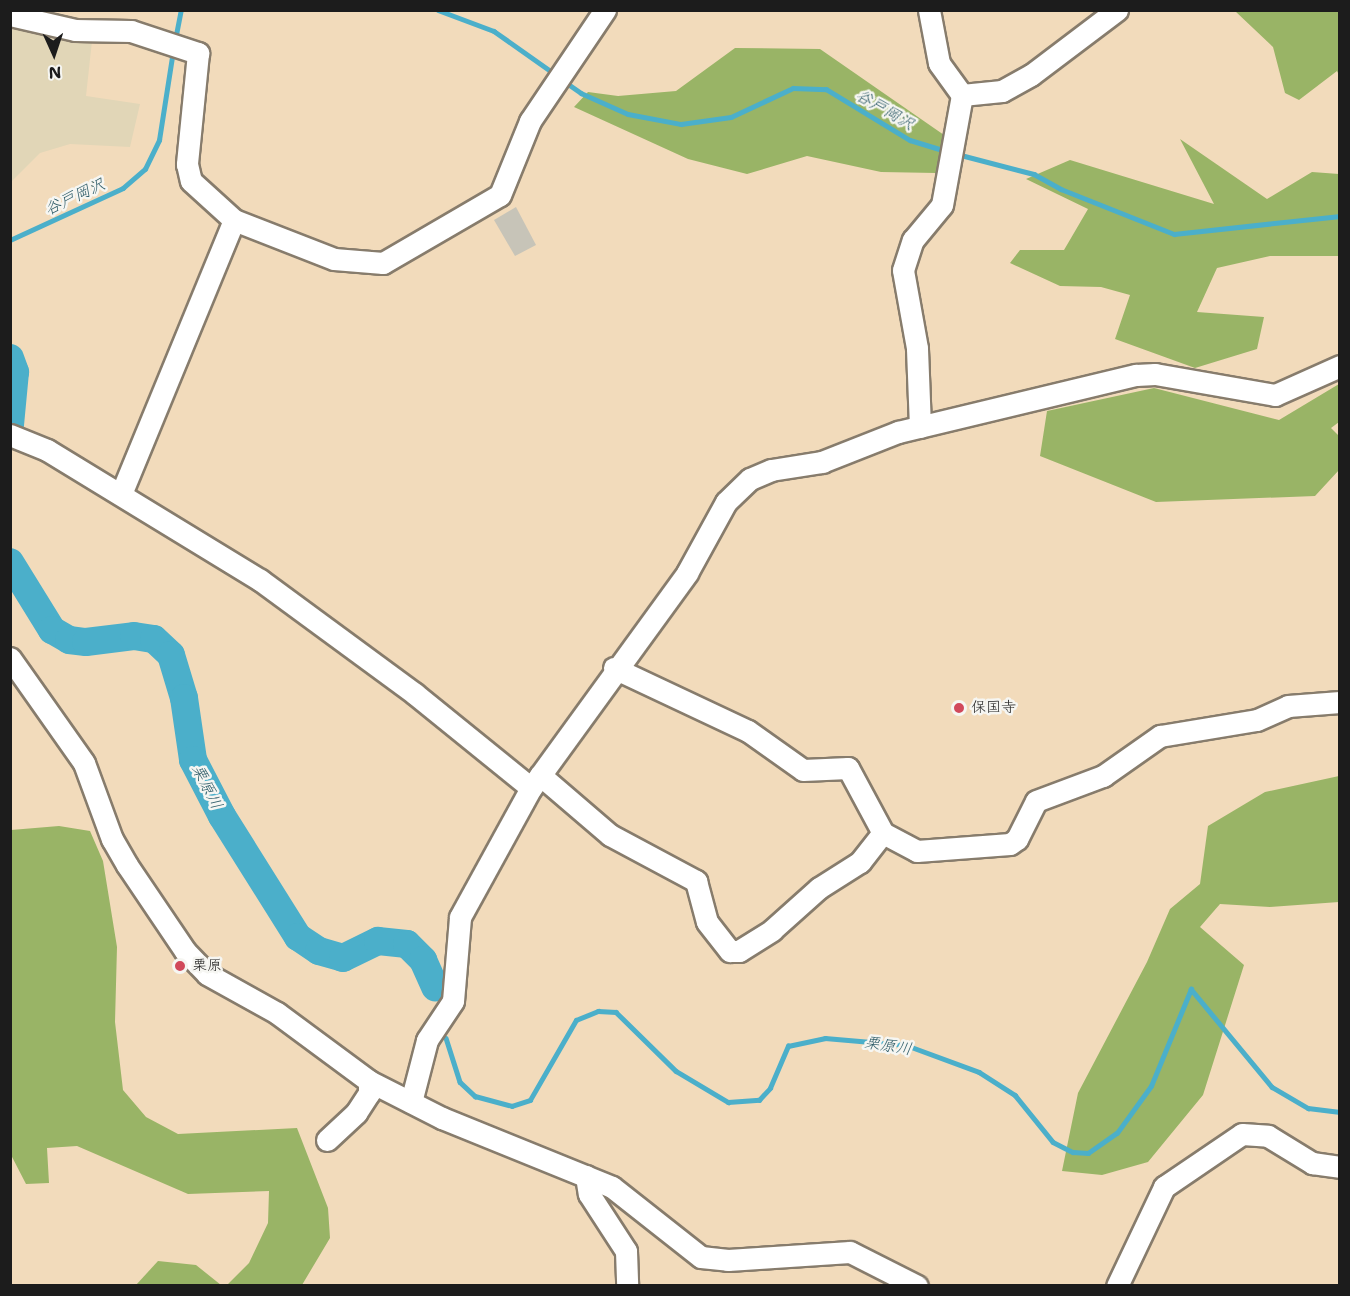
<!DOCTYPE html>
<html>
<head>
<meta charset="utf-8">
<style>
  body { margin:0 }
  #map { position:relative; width:1350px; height:1296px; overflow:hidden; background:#f2dbbb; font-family:"Shantell Sans","Klee One",sans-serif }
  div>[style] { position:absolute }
  .built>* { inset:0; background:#e1d6b7 }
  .industrial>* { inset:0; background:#c7c4b8 }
  .forest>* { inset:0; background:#99b466 }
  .stream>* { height:4.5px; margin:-2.25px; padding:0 2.25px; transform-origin:2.25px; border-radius:2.25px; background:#4bafca }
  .river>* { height:28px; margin:-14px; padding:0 14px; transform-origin:14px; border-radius:14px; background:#4bafca }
  .roads { filter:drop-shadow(2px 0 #877c6c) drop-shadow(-2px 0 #877c6c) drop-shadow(0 2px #877c6c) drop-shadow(0 -2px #877c6c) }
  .minor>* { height:21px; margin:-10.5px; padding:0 10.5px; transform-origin:10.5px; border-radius:10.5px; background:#fff }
  .dots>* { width:16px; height:16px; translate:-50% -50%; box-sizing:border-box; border:3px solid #f6f6f2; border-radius:50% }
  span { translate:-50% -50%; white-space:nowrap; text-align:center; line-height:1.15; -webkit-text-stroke:5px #f6f6f2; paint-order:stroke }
  .poi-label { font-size:15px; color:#1c1c1c }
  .left { translate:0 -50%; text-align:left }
  .water-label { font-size:16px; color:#315e6a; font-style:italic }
  .frame { position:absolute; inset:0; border:12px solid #1c1c1c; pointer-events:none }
  .north { position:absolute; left:24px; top:24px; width:60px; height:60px; -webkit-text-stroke:4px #f6f6f2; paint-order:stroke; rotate:177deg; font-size:16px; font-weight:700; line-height:24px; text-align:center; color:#1c1c1c }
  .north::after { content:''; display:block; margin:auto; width:21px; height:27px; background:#1c1c1c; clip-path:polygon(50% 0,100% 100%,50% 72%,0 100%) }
</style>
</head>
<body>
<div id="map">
  <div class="built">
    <div style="clip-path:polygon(11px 19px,92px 41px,86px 96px,140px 104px,130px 147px,70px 144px,40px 153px,11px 182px)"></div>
  </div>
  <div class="industrial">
    <div style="clip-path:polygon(516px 207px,536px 245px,515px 256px,494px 220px)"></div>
  </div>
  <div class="forest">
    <div style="clip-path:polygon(1235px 11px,1339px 11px,1339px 75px,1337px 71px,1299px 100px,1285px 93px,1273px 47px)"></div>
    <div style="clip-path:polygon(735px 48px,820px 49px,944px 135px,936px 173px,881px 172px,807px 156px,747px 174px,688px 159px,574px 107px,588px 92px,618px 96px,676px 91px)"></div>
    <div style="clip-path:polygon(1180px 139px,1267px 199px,1312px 172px,1339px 174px,1339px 256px,1270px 256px,1217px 268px,1197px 312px,1264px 317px,1257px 349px,1195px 368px,1115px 339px,1130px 295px,1101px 287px,1060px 286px,1010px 263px,1020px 250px,1064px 250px,1088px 209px,1026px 179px,1070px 160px,1214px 204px)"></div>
    <div style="clip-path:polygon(1339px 384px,1339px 422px,1331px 428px,1339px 436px,1339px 470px,1315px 496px,1156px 502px,1040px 456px,1047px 411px,1154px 388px,1279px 420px)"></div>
    <div style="clip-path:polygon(1339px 776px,1339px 902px,1270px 907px,1220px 904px,1200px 927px,1244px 965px,1203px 1095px,1148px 1162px,1102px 1175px,1062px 1171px,1078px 1093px,1147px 962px,1170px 909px,1200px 884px,1208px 826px,1265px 792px)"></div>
    <div style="clip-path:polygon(59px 826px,90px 831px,103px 861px,117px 947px,115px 1022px,123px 1090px,146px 1117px,178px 1134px,297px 1128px,328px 1208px,330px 1238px,302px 1285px,227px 1285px,249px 1263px,268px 1223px,269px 1191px,188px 1194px,77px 1146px,47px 1148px,49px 1183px,26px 1184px,10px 1153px,11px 830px)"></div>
    <div style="clip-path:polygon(158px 1261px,196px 1265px,221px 1285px,136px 1285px)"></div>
  </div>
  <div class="stream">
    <div style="left:438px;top:10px;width:60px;rotate:20.6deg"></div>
    <div style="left:494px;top:31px;width:75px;rotate:35.2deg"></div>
    <div style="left:175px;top:40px;width:31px;rotate:-79deg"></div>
    <div style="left:564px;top:81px;width:21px;rotate:35deg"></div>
    <div style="left:581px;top:93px;width:51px;rotate:24.1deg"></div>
    <div style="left:628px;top:114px;width:54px;rotate:10.7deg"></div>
    <div style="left:681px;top:124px;width:50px;rotate:-8deg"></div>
    <div style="left:731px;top:117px;width:68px;rotate:-25.1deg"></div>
    <div style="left:793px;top:88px;width:33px;rotate:2deg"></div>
    <div style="left:826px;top:89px;width:98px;rotate:31.3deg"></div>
    <div style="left:910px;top:140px;width:38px;rotate:17deg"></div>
    <div style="left:957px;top:154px;width:80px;rotate:14.6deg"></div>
    <div style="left:1034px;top:174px;width:31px;rotate:29deg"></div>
    <div style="left:1061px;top:189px;width:122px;rotate:21.7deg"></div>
    <div style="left:1174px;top:234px;width:167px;rotate:-6.2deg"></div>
    <div style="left:10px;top:240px;width:124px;rotate:-24.7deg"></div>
    <div style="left:123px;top:188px;width:29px;rotate:-41deg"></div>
    <div style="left:145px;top:169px;width:32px;rotate:-64deg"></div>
    <div style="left:159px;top:140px;width:90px;rotate:-81.1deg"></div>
    <div style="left:446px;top:1038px;width:46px;rotate:72.3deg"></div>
    <div style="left:460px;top:1082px;width:21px;rotate:43deg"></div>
    <div style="left:475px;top:1096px;width:38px;rotate:15deg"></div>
    <div style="left:512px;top:1106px;width:19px;rotate:-18deg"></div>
    <div style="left:530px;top:1100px;width:92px;rotate:-60.1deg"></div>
    <div style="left:576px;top:1020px;width:24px;rotate:-22deg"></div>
    <div style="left:598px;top:1011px;width:18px;rotate:3deg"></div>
    <div style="left:616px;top:1012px;width:84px;rotate:44.5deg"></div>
    <div style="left:676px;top:1071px;width:61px;rotate:30.8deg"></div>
    <div style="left:728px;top:1102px;width:31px;rotate:-4deg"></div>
    <div style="left:759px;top:1100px;width:16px;rotate:-47deg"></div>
    <div style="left:770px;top:1088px;width:46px;rotate:-66.8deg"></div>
    <div style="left:788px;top:1046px;width:38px;rotate:-12deg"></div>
    <div style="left:825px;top:1038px;width:81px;rotate:4.9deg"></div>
    <div style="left:906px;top:1045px;width:78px;rotate:20.3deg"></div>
    <div style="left:979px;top:1072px;width:43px;rotate:32.6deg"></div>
    <div style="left:1015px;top:1095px;width:60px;rotate:51deg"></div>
    <div style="left:1053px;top:1142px;width:22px;rotate:27deg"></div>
    <div style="left:1073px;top:1152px;width:15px;rotate:4deg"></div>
    <div style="left:1088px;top:1153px;width:35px;rotate:-35deg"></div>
    <div style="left:1117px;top:1133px;width:58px;rotate:-54.1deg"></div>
    <div style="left:1151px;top:1086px;width:105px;rotate:-67.6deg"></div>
    <div style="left:1191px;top:989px;width:127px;rotate:50.4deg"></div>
    <div style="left:1272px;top:1087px;width:42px;rotate:30.3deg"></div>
    <div style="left:1308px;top:1108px;width:32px;rotate:7deg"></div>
  </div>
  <div class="river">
    <div style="left:10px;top:358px;width:15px;rotate:70deg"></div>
    <div style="left:15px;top:372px;width:53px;rotate:95.4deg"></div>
    <div style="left:10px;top:562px;width:80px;rotate:58.3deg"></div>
    <div style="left:52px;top:630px;width:20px;rotate:30deg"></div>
    <div style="left:69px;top:640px;width:17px;rotate:7deg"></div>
    <div style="left:86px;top:642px;width:48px;rotate:-7.1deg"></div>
    <div style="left:134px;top:636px;width:20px;rotate:9deg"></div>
    <div style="left:154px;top:639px;width:23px;rotate:43deg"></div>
    <div style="left:171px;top:655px;width:45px;rotate:73.2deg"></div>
    <div style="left:184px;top:698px;width:63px;rotate:81.7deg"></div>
    <div style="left:193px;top:760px;width:63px;rotate:62.6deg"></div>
    <div style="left:222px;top:816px;width:143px;rotate:57.9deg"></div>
    <div style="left:298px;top:937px;width:25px;rotate:34deg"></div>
    <div style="left:319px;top:951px;width:25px;rotate:16deg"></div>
    <div style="left:343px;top:958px;width:39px;rotate:-26deg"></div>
    <div style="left:378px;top:941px;width:29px;rotate:6deg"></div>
    <div style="left:407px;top:944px;width:23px;rotate:45deg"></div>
    <div style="left:423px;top:960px;width:30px;rotate:66deg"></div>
  </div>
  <div class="roads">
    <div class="minor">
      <div style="left:10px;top:15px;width:67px;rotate:13deg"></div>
      <div style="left:75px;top:30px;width:56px;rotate:1deg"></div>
      <div style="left:131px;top:31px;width:71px;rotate:18.2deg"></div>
      <div style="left:198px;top:53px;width:112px;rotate:95.7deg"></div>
      <div style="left:187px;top:164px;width:17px;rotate:77deg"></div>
      <div style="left:191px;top:181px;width:58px;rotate:42.2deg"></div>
      <div style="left:234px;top:220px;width:107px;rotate:21.3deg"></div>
      <div style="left:334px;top:259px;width:49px;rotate:4.7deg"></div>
      <div style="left:383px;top:263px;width:135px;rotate:-30.2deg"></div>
      <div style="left:500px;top:195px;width:80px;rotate:-67.9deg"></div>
      <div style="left:530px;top:121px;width:134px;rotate:-56deg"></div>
      <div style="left:962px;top:95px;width:40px;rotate:-5.7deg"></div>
      <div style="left:1002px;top:91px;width:33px;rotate:-29deg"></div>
      <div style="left:1031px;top:75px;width:108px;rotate:-37.1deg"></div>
      <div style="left:920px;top:427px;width:79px;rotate:-92.2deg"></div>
      <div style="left:917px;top:348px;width:79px;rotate:-100.2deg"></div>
      <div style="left:903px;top:270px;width:32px;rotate:-72deg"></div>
      <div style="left:913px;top:240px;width:45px;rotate:-50.4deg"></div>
      <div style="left:942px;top:205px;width:112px;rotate:-79.7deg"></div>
      <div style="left:962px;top:95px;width:39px;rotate:-126deg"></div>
      <div style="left:939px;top:63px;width:54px;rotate:-100.7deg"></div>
      <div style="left:10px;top:435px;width:40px;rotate:22deg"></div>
      <div style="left:47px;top:450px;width:250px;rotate:31.4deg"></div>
      <div style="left:260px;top:580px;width:192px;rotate:36.3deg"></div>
      <div style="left:415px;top:694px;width:149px;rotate:39deg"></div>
      <div style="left:121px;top:494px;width:296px;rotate:-67.6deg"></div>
      <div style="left:10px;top:658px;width:128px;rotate:54.8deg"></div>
      <div style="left:84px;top:763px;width:81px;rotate:69.8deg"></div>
      <div style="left:112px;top:839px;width:30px;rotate:60deg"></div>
      <div style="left:127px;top:865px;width:104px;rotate:56deg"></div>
      <div style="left:185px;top:951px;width:32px;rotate:46deg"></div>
      <div style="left:207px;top:974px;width:80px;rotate:29.1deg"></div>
      <div style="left:277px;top:1013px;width:114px;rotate:36.5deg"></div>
      <div style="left:369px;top:1081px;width:82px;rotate:26.9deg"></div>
      <div style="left:442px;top:1118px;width:183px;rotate:22.1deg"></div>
      <div style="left:612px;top:1187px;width:113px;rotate:38.2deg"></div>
      <div style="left:701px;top:1257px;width:27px;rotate:6deg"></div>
      <div style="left:728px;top:1260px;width:122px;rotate:-3.8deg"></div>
      <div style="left:850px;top:1252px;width:75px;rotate:26.9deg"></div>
      <div style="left:614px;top:668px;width:148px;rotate:25.2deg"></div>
      <div style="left:748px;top:731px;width:67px;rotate:35.3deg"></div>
      <div style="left:803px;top:770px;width:45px;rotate:-2.5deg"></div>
      <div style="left:848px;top:768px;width:74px;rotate:61.7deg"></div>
      <div style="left:883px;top:833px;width:38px;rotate:28deg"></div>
      <div style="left:917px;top:851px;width:93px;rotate:-4.3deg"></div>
      <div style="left:1010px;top:844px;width:9px;rotate:-36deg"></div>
      <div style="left:1017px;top:839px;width:42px;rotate:-63.4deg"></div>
      <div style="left:1036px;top:801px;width:72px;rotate:-20.5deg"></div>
      <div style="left:1103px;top:776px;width:70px;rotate:-35.1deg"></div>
      <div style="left:1160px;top:736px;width:98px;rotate:-9.4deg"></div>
      <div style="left:1257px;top:720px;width:34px;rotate:-24deg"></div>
      <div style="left:1288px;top:706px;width:52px;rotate:-4.4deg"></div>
      <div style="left:540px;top:775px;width:92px;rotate:40.6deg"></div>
      <div style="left:610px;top:835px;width:98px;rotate:28.1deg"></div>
      <div style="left:696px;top:881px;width:42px;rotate:75deg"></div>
      <div style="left:707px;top:922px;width:37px;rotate:52deg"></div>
      <div style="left:730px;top:951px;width:9px"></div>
      <div style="left:739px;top:951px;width:39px;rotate:-32deg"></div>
      <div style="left:772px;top:930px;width:63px;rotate:-41.8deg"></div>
      <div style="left:819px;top:888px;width:49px;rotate:-32.4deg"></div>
      <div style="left:860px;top:862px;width:37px;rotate:-52deg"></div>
      <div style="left:411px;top:1102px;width:64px;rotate:-75.5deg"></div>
      <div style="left:427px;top:1040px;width:47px;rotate:-56.3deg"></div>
      <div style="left:453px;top:1001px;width:84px;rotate:-85.2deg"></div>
      <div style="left:460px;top:917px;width:147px;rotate:-61.2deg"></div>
      <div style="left:531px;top:788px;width:266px;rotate:-54deg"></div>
      <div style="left:687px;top:573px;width:81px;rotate:-61.2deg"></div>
      <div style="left:726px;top:502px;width:33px;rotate:-44deg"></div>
      <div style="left:750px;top:479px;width:23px;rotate:-23deg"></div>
      <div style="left:771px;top:470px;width:52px;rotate:-8.9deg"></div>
      <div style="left:822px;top:462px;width:82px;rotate:-21.5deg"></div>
      <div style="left:898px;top:432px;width:245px;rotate:-13.5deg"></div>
      <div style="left:1136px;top:375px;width:19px;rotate:-3deg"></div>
      <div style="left:1155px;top:374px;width:122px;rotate:9.9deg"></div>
      <div style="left:1275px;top:395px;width:71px;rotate:-24deg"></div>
      <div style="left:327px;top:1140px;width:40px;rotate:-43deg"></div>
      <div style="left:356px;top:1113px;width:24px;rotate:-57deg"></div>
      <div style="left:369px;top:1093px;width:12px;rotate:-90deg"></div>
      <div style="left:586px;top:1176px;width:18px;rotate:81deg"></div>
      <div style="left:589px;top:1194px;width:68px;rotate:57deg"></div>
      <div style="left:626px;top:1251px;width:35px;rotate:88deg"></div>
      <div style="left:1117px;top:1286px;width:110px;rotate:-64.6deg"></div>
      <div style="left:1164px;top:1187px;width:94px;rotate:-34.2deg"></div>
      <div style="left:1242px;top:1134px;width:26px;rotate:4deg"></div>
      <div style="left:1268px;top:1136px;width:52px;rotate:31.5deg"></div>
      <div style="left:1312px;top:1163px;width:28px;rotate:8deg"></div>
    </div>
  </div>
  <div class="dots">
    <div style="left:959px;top:708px;background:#d1495b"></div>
    <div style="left:180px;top:966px;background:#d1495b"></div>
  </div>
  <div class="poi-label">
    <span class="left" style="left:971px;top:708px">保国寺</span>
    <span class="left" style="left:192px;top:966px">栗原</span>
  </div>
  <div class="water-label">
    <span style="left:885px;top:110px;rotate:30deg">谷戸岡沢</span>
    <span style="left:75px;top:197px;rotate:-25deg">谷戸岡沢</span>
    <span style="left:207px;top:787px;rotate:63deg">栗原川</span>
    <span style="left:888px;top:1046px;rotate:9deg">栗原川</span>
  </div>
  <div class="frame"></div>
  <div class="north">N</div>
</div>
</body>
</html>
